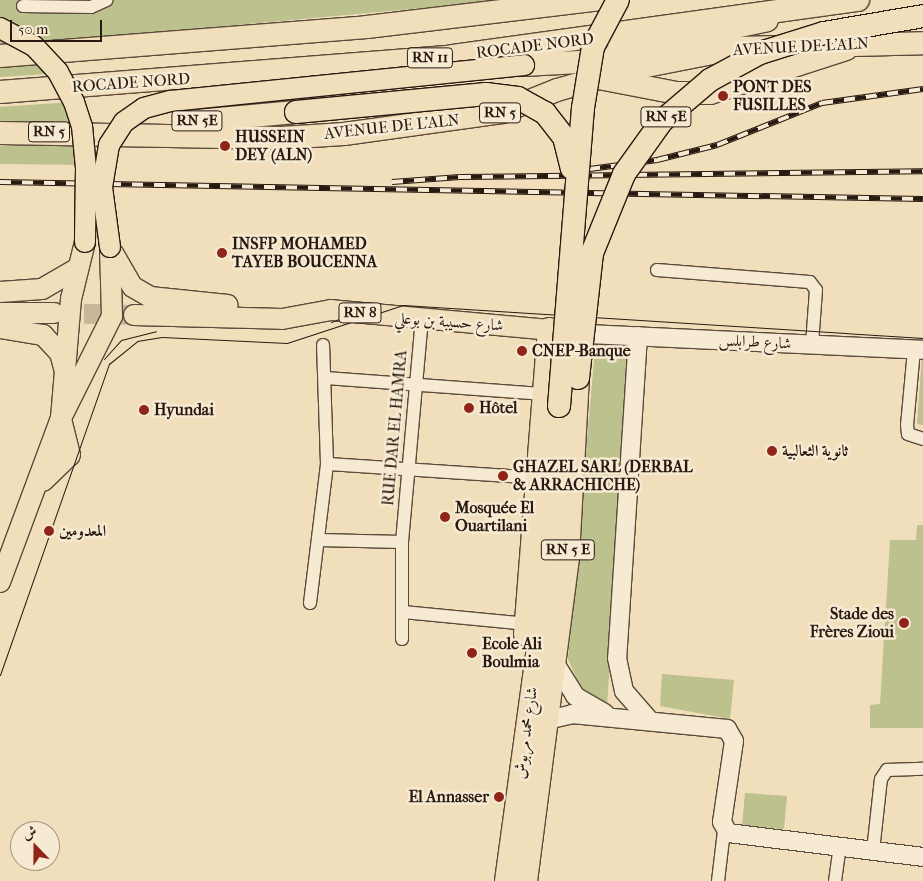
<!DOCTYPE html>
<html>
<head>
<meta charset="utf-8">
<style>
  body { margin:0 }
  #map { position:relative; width:923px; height:881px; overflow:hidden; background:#f1dfbc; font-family:"IM FELL French Canon",Amiri,serif }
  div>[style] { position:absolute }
  .green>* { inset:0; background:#bdc18e }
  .primary-tunnel>* { height:20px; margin-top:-10px; transform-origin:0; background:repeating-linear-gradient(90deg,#c9b79a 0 20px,transparent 0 30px) }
  .roads { filter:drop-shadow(1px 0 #5b4a3b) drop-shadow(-1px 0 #5b4a3b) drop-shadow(0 1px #5b4a3b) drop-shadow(0 -1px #5b4a3b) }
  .street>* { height:12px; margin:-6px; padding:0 6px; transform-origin:6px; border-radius:6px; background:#f6ead3 }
  .secondary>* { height:18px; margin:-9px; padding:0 9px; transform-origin:9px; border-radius:9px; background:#f6ead3 }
  .primary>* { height:20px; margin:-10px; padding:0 10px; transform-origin:10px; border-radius:10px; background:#f1dfbc }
  .highway>* { height:22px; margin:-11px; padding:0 11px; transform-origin:11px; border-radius:11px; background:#f1dfbc }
  .tram>* { height:1px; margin:-0.5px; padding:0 0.5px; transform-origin:0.5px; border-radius:0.5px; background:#291910 }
  .rail>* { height:5.5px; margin-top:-2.75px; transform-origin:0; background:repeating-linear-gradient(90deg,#f6ead3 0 11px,#291910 0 22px); box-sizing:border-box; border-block:1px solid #291910 }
  .bridges { filter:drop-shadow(1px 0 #291910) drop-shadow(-1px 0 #291910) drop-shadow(0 1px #291910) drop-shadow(0 -1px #291910) }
  .primary-bridge>* { height:20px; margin:-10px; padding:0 10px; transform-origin:10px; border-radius:10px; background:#f1dfbc }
  .highway-bridge>* { height:22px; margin:-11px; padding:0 11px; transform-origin:11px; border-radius:11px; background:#f1dfbc }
  .dots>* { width:14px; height:14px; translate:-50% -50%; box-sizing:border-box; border:2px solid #f6ead3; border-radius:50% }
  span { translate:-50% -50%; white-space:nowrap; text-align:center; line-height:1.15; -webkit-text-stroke:5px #f6ead3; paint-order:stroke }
  .shield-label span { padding:1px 4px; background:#f6ead3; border:1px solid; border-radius:4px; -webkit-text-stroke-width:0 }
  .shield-label { font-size:15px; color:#291910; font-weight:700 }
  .street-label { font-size:16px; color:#291910 }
  .poi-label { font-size:16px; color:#291910; font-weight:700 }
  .left { translate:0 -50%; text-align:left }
  .right { translate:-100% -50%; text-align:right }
  .north { position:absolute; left:10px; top:821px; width:50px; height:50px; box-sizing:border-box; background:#f6ead3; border:1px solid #a49685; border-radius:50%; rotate:338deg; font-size:14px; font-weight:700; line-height:20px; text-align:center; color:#291910 }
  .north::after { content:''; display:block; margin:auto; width:18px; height:22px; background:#8f2418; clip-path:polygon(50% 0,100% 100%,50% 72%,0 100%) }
  .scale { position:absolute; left:10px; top:20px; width:92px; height:22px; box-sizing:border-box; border:2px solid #291910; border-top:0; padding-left:6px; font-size:15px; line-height:18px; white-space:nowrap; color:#291910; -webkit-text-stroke:4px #f6ead3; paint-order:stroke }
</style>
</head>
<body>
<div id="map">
  <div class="green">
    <div style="clip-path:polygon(0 0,509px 0,0 47px)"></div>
    <div style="clip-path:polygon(39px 64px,48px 74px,0 77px,0 66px)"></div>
    <div style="clip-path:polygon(71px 102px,79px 122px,0 121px,0 107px)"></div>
    <div style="clip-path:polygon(80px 144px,82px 165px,0 164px,0 146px)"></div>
    <div style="clip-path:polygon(596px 337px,631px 342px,607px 706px,582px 691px,568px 659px)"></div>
    <div style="clip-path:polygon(922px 355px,923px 356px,923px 425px,917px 424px)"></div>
    <div style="clip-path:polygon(917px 525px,923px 525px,923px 728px,870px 728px,870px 705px,880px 704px,890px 540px,916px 540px)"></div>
    <div style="clip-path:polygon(662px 674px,734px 680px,730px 719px,660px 706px)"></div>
    <div style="clip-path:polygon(745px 793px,787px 796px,784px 829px,742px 826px)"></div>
  </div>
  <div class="primary-tunnel">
    <div style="left:54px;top:313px;width:80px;rotate:1.4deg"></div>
  </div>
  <div class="roads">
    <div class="street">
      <div style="left:23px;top:6px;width:68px;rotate:0.8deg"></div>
      <div style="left:91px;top:7px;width:17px;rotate:-24deg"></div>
      <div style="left:657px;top:270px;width:153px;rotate:4.5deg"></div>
      <div style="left:810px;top:282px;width:10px;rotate:53deg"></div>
      <div style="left:816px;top:290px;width:54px;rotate:94.2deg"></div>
      <div style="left:914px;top:350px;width:75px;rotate:95.3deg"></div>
      <div style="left:907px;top:425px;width:9px;rotate:84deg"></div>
      <div style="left:908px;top:434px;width:16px;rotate:18deg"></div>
      <div style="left:325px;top:378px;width:221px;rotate:4.2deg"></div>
      <div style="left:327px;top:464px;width:210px;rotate:3.8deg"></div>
      <div style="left:319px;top:540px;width:83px;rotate:1.4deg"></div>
      <div style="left:310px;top:603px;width:140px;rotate:-83deg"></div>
      <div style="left:327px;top:464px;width:119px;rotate:-91.9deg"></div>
      <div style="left:403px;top:612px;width:115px;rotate:5.5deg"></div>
      <div style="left:402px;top:639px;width:97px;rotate:-90deg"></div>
      <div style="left:402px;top:542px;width:226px;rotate:-84.9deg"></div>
      <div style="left:873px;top:851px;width:72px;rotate:-83.7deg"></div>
      <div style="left:881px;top:779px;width:11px;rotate:-56deg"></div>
      <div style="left:887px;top:770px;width:36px;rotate:-2deg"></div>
      <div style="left:718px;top:881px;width:50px;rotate:-83.2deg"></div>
      <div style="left:835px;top:881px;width:35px;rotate:-82deg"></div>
    </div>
    <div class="secondary">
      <div style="left:586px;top:334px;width:337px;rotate:2.7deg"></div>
      <div style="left:638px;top:336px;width:323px;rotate:93.7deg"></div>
      <div style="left:617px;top:658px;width:34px;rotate:78deg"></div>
      <div style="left:624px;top:691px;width:40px;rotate:49deg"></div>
      <div style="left:556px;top:665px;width:36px;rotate:58deg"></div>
      <div style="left:575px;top:696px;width:34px;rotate:30deg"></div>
      <div style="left:547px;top:720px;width:26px;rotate:-13deg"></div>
      <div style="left:572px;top:714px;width:156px;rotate:5.5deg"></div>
      <div style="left:727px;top:729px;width:14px;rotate:60deg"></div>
      <div style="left:734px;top:741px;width:82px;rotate:98.4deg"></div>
      <div style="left:722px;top:822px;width:13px;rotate:61deg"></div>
      <div style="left:728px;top:833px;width:196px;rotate:7deg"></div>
    </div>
    <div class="primary">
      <div style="left:615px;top:53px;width:156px;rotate:-11.8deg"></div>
      <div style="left:113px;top:253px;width:39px;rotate:60deg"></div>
      <div style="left:133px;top:287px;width:20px;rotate:30deg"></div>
      <div style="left:150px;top:297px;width:78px;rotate:5.9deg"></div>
      <div style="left:0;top:292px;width:42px;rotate:-4.1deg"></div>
      <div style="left:42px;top:289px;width:42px;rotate:-30.3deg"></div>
      <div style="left:0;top:313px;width:54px"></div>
      <div style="left:134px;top:315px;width:148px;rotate:1.5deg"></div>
      <div style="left:282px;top:319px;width:50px;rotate:-10.4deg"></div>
      <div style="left:331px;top:310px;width:234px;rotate:5.2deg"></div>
      <div style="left:0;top:328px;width:44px;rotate:9.2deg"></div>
      <div style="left:43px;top:335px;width:25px;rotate:47deg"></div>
      <div style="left:60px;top:353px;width:16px;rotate:75deg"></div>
      <div style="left:43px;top:481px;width:37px;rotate:-44deg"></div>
      <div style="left:70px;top:455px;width:38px;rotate:-104deg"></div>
      <div style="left:61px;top:418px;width:119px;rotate:-85.2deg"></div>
      <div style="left:71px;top:299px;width:59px;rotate:-76.2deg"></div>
      <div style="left:0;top:582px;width:175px;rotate:-69.6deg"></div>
      <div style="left:61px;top:418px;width:114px;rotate:-63.4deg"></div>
      <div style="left:112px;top:316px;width:69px;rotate:-91.7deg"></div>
    </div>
    <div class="highway">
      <div style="left:0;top:56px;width:368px;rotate:-4.5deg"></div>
      <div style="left:367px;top:27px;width:229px;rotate:-6.8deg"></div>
      <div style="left:524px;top:65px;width:111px;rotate:-3.1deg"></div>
      <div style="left:604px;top:79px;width:74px;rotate:10.9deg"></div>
      <div style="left:677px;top:93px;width:33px"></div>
      <div style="left:710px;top:93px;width:143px;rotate:-17.9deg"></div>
      <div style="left:0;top:92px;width:454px;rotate:-4.5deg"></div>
      <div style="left:453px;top:56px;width:409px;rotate:-7.9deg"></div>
      <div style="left:186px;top:122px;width:110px;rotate:-5.2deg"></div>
      <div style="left:0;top:133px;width:281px;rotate:1deg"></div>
      <div style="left:281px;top:138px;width:63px;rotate:-3.6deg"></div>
      <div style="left:344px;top:134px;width:160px;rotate:-7.9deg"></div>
      <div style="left:502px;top:112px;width:59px;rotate:-21.8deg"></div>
      <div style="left:557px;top:90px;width:77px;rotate:-15.8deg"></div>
      <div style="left:631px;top:69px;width:109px;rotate:-11.1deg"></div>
      <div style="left:738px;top:48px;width:185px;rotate:-1.5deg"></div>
      <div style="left:525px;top:634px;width:306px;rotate:-85.5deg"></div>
      <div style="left:506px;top:881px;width:287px;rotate:-82.2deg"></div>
      <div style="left:545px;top:597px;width:192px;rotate:-85.8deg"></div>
      <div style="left:526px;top:881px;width:328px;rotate:-82.6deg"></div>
      <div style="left:568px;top:556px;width:178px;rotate:-86.8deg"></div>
    </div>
  </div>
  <div class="tram">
    <div style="left:331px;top:322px;width:34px;rotate:-21deg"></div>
    <div style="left:104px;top:359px;width:25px;rotate:-48deg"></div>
    <div style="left:121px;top:340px;width:36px;rotate:-14deg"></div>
    <div style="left:0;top:675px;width:330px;rotate:-70.7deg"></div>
    <div style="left:109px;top:364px;width:36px;rotate:-39deg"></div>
    <div style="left:137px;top:341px;width:25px;rotate:-9deg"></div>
    <div style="left:162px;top:337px;width:125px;rotate:2.7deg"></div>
    <div style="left:287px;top:343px;width:122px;rotate:-18.1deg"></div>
    <div style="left:403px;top:305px;width:521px;rotate:3.63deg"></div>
  </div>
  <div class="rail">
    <div style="left:567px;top:172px;width:91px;rotate:-7.6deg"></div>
    <div style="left:657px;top:160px;width:62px;rotate:-14deg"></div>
    <div style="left:717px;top:145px;width:113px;rotate:-21.8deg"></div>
    <div style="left:822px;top:103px;width:102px;rotate:-7.9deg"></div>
    <div style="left:0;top:182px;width:923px;rotate:1.06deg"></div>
    <div style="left:392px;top:182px;width:68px;rotate:-4.2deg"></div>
    <div style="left:460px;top:177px;width:463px;rotate:-0.7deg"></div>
  </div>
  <div class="bridges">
    <div class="primary-bridge">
      <div style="left:0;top:28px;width:38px;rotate:28deg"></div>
      <div style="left:34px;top:46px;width:35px;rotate:47deg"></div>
      <div style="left:58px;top:72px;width:34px;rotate:62deg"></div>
      <div style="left:74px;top:102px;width:25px;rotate:72deg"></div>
      <div style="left:82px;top:126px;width:42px;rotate:84.6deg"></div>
      <div style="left:86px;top:168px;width:74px;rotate:90.8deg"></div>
      <div style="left:110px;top:247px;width:61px;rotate:-97.6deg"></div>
      <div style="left:102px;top:187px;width:43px;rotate:-80.5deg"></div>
      <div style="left:109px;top:145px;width:27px;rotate:-57deg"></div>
      <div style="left:124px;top:122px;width:24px;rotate:-35deg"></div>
      <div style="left:144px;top:108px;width:28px;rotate:-15deg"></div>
      <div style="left:171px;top:101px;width:355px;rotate:-5.8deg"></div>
    </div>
    <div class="highway-bridge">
      <div style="left:296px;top:112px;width:191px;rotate:-5.4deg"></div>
      <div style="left:486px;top:94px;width:32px;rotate:7deg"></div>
      <div style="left:518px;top:98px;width:31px;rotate:29deg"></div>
      <div style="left:545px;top:113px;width:31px;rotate:52deg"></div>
      <div style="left:564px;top:137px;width:32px;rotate:76deg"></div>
      <div style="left:578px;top:378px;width:126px;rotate:-83.6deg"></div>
      <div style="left:592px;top:253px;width:85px;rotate:-67.9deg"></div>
      <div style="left:624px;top:174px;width:65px;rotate:-54.4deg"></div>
      <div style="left:662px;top:121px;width:63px;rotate:-40.5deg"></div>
      <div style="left:710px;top:80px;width:57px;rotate:-28.4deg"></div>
      <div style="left:760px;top:53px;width:67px;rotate:-17.4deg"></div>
      <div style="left:824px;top:33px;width:100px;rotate:-9.7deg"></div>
      <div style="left:559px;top:406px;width:299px;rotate:-85.4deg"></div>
      <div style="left:583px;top:108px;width:62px;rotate:-80.7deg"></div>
      <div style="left:593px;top:47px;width:53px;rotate:-62deg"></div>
    </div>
  </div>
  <div class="dots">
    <div style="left:723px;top:96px;background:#8f2418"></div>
    <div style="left:225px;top:146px;background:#8f2418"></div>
    <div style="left:222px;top:253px;background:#8f2418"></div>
    <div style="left:522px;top:351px;background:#8f2418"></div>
    <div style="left:469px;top:408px;background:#8f2418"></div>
    <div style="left:144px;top:410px;background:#8f2418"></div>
    <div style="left:772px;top:451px;background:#8f2418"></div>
    <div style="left:503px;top:476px;background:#8f2418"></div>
    <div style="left:445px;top:517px;background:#8f2418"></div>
    <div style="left:49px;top:531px;background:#8f2418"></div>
    <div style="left:904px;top:623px;background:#8f2418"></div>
    <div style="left:472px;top:653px;background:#8f2418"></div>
    <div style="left:499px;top:797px;background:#8f2418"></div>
  </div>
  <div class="shield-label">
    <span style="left:430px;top:58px">RN 11</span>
    <span style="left:500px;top:113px">RN 5</span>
    <span style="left:666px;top:117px">RN 5E</span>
    <span style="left:197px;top:121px">RN 5E</span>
    <span style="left:49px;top:132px">RN 5</span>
    <span style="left:360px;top:313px">RN 8</span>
    <span style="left:568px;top:550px">RN 5 E</span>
  </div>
  <div class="street-label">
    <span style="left:535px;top:46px;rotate:-7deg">ROCADE NORD</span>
    <span style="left:801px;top:47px;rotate:-3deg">AVENUE DE L'ALN</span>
    <span style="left:131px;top:83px;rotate:-4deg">ROCADE NORD</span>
    <span style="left:392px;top:127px;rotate:-6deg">AVENUE DE L'ALN</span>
    <span style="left:449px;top:322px;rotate:4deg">شارع حسيبة بن بوعلي</span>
    <span style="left:755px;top:342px;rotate:3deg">شارع طرابلس</span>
    <span style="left:395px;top:428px;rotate:-85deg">RUE DAR EL HAMRA</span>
    <span style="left:526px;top:733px;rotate:-82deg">شارع محمد مربوش</span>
  </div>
  <div class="poi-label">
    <span class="left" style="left:733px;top:96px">PONT DES<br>FUSILLES</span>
    <span class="left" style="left:235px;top:146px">HUSSEIN<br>DEY (ALN)</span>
    <span class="left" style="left:232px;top:253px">INSFP MOHAMED<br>TAYEB BOUCENNA</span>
    <span class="left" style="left:532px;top:351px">CNEP-Banque</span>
    <span class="left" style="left:479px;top:408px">Hôtel</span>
    <span class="left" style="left:154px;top:410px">Hyundai</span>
    <span class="left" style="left:782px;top:451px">ثانوية الثعالبية</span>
    <span class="left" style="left:513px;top:476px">GHAZEL SARL (DERBAL<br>&amp; ARRACHICHE)</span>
    <span class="left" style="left:455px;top:517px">Mosquée El<br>Ouartilani</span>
    <span class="left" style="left:59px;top:531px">المعدومين</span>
    <span class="right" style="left:894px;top:623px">Stade des<br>Frères Zioui</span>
    <span class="left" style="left:482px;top:653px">Ecole Ali<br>Boulmia</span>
    <span class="right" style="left:489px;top:797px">El Annasser</span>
  </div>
  <div class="north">ش</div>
  <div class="scale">50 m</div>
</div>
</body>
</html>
